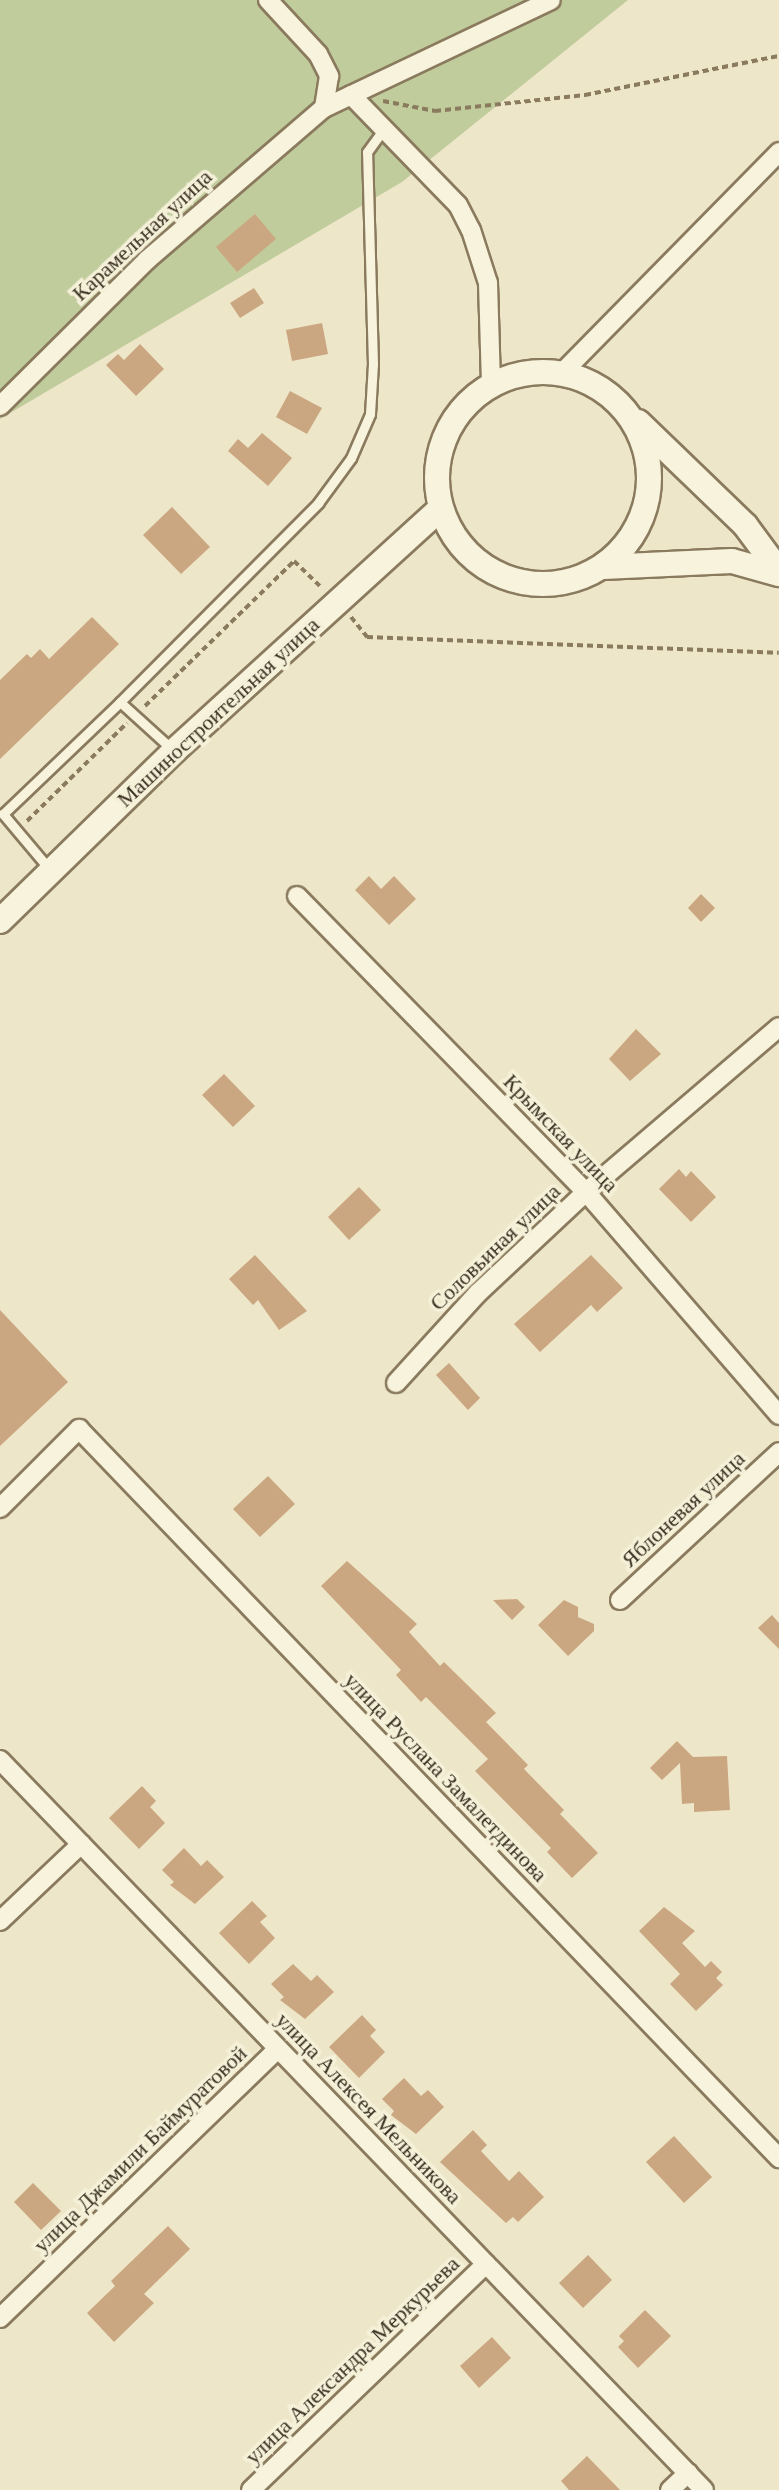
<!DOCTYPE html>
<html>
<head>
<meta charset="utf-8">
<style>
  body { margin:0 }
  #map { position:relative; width:779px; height:2490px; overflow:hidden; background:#eee6c9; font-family:Georgia,serif }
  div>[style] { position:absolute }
  .green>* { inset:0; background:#c1cc9d }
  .building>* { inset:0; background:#caa780 }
  .path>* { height:4px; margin-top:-2px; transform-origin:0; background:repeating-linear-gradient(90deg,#8a7a5e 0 6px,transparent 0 10px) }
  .roads { filter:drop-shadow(2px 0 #8a7a5e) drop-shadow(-2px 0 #8a7a5e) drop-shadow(0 2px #8a7a5e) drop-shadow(0 -2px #8a7a5e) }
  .service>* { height:9px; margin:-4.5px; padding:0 4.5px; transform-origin:4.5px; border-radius:4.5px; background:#f8f3dc }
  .minor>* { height:18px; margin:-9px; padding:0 9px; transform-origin:9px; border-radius:9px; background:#f8f3dc }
  .tertiary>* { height:24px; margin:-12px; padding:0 12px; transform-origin:12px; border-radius:12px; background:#f8f3dc }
  .tertiary>.ring { margin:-12px; padding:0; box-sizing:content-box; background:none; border:24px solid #f8f3dc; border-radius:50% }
  span { translate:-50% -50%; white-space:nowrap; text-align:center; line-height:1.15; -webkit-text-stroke:7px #f5f0d8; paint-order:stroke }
  .street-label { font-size:22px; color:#3a3021 }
</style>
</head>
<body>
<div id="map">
  <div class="green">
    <div style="clip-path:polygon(0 0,628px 0,402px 182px,0 419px)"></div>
  </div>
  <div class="building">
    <div style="clip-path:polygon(255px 214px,276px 239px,237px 272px,216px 247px)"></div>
    <div style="clip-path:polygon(254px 288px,264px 303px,240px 318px,230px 303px)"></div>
    <div style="clip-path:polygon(322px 323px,328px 354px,292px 361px,286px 330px)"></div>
    <div style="clip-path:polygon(140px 344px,164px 369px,136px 396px,106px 365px,118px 354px,124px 360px)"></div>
    <div style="clip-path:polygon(290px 391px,322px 408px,307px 434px,276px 417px)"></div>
    <div style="clip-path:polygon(262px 433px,292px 458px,268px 486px,228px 451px,238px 439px,248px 448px)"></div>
    <div style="clip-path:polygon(172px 507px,210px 547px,181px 574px,143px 535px)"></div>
    <div style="clip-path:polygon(92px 617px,119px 644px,0 759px,0 680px,27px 654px,31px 658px,40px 649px,49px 659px)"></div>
    <div style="clip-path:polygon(369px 876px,381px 889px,394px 876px,416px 899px,389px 925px,355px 890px)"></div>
    <div style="clip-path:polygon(701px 894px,715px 908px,701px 922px,688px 908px)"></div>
    <div style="clip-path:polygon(636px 1029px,661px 1054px,630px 1081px,609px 1059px)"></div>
    <div style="clip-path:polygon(224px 1074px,255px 1106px,233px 1127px,202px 1095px)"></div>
    <div style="clip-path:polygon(679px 1169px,686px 1177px,691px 1171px,716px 1197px,691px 1222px,659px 1189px)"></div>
    <div style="clip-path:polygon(359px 1187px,381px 1210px,349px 1240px,328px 1217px)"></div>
    <div style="clip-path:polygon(255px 1255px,307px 1311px,279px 1330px,258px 1300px,253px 1305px,229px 1279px)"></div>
    <div style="clip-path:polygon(591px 1255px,623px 1288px,597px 1312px,591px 1305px,540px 1352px,514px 1324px)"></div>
    <div style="clip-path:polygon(0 1310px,68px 1382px,0 1446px)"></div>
    <div style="clip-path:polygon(449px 1363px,480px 1398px,468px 1410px,436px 1375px)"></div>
    <div style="clip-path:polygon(268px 1476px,295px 1504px,260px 1537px,233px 1509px)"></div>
    <div style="clip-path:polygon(347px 1561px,417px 1624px,409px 1632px,440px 1666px,444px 1662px,496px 1713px,486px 1722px,528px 1765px,524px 1769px,564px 1810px,560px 1814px,598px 1853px,572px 1878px,547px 1852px,551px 1848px,475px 1771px,488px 1759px,426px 1697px,421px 1702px,396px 1675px,401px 1670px,321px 1586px)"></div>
    <div style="clip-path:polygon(517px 1599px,525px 1607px,512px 1620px,493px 1600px)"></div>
    <div style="clip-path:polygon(564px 1600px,578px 1607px,578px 1617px,594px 1624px,594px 1631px,568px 1656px,538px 1625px)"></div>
    <div style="clip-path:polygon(772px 1615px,779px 1623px,779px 1649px,758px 1628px)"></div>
    <div style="clip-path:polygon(677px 1741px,693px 1757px,727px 1756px,730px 1810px,694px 1812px,694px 1803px,682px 1804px,680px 1763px,662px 1780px,650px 1768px)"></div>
    <div style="clip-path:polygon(142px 1786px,156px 1801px,150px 1807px,165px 1823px,139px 1849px,109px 1818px)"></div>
    <div style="clip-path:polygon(184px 1848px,201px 1866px,207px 1860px,224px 1877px,195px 1904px,170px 1885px,174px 1882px,162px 1870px)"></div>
    <div style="clip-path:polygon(252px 1901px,267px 1916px,260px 1922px,275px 1938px,249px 1964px,219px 1933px)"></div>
    <div style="clip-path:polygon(664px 1907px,695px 1931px,682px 1943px,705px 1967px,711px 1961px,722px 1972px,716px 1978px,723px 1985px,696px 2011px,670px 1984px,680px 1974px,639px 1931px)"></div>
    <div style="clip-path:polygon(293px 1964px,311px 1981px,317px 1975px,334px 1992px,305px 2019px,280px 2000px,284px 1997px,271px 1984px)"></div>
    <div style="clip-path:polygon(362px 2015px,376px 2030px,370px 2036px,385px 2052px,359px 2078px,329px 2047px)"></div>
    <div style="clip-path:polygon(404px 2078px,421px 2096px,428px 2090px,444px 2107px,416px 2134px,391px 2115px,394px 2111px,382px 2099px)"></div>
    <div style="clip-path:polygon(473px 2130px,487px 2145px,481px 2151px,509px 2181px,519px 2171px,544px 2197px,518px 2222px,513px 2217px,506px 2223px,440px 2162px)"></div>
    <div style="clip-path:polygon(674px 2136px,712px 2177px,684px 2203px,646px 2162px)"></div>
    <div style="clip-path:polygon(33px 2183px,61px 2211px,41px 2230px,14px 2202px)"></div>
    <div style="clip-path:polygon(168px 2226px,190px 2249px,144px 2294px,154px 2303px,114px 2342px,87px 2313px,115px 2286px,111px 2281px)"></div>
    <div style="clip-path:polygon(588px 2255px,612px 2280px,583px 2308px,559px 2283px)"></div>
    <div style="clip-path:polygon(645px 2310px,671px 2336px,638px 2368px,618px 2347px,624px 2341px,619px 2336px)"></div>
    <div style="clip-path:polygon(492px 2337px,511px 2358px,479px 2388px,460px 2366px)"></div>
    <div style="clip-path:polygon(587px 2456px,620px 2490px,569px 2490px,561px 2481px)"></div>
  </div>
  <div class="path">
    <div style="left:383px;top:101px;width:53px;rotate:10.9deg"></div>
    <div style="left:435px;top:111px;width:151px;rotate:-6.1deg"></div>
    <div style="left:585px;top:95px;width:198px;rotate:-11.4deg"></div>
    <div style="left:351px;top:617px;width:26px;rotate:51deg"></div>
    <div style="left:367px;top:637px;width:412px;rotate:2.2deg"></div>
    <div style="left:145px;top:706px;width:208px;rotate:-44.2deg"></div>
    <div style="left:294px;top:561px;width:39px;rotate:44deg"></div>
    <div style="left:27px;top:821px;width:140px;rotate:-44.4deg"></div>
  </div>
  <div class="roads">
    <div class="service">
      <div style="left:120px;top:702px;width:281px;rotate:-45.1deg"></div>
      <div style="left:318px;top:503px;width:56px;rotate:-53.7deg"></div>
      <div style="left:351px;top:458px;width:48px;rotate:-66.6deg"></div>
      <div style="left:370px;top:414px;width:50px;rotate:-86.6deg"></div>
      <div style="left:373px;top:364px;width:212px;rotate:-91.6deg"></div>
      <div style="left:367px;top:152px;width:29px;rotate:-54deg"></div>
      <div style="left:51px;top:871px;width:75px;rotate:-130.1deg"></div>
      <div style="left:3px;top:814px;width:162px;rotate:-43.7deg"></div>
      <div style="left:120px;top:702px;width:72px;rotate:42.2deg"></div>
    </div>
    <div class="minor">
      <div style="left:268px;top:0;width:74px;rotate:47.2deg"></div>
      <div style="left:318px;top:54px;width:25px;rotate:63deg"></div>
      <div style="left:329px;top:76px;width:32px;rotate:99deg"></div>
      <div style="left:351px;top:95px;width:153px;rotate:45.8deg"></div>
      <div style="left:458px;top:205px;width:28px;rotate:63deg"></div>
      <div style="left:471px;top:230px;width:56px;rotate:72.2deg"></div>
      <div style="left:488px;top:283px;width:101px;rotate:88.3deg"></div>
      <div style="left:562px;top:373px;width:310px;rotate:-45.5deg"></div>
      <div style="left:0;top:406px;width:207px;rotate:-44.8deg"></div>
      <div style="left:147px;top:260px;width:233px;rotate:-40.7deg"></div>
      <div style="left:324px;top:108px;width:251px;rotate:-25.4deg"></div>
      <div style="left:297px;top:896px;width:414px;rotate:45.7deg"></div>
      <div style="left:586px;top:1192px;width:295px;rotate:49.1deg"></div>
      <div style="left:396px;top:1383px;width:122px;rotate:-47.7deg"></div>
      <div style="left:478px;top:1293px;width:148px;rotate:-43.1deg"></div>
      <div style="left:586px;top:1192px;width:254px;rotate:-40.5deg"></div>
      <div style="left:0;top:1508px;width:112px;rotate:-45deg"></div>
      <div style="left:79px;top:1429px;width:1011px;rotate:46.16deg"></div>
      <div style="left:620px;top:1600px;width:217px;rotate:-42.9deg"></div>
      <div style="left:0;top:1760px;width:1014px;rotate:46.04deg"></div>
      <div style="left:0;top:1921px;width:112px;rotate:-43.5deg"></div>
      <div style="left:0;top:2318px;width:387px;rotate:-44.1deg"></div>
      <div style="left:251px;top:2490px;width:326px;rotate:-43.9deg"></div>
      <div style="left:670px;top:2490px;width:25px;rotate:-43deg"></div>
    </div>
    <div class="tertiary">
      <div class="ring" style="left:437px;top:372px;width:188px;height:188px"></div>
      <div style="left:638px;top:422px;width:149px;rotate:43.9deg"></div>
      <div style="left:745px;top:525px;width:57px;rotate:53.5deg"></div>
      <div style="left:603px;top:567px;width:129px;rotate:-2.7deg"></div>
      <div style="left:732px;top:561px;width:49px;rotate:15.5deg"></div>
      <div style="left:0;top:921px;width:243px;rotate:-44.3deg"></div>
      <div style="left:174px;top:751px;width:360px;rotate:-42.3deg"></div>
    </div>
  </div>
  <div class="street-label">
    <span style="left:142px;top:235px;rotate:-43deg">Карамельная улица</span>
    <span style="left:218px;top:712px;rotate:-43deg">Машиностроительная улица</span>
    <span style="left:561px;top:1133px;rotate:46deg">Крымская улица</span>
    <span style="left:495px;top:1247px;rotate:-44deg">Соловьиная улица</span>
    <span style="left:683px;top:1509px;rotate:-43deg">Яблоневая улица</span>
    <span style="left:446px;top:1777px;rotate:46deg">улица Руслана Замалетдинова</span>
    <span style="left:369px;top:2108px;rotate:46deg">улица Алексея Мельникова</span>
    <span style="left:140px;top:2149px;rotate:-44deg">улица Джамили Баймуратовой</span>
    <span style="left:352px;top:2360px;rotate:-44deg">улица Александра Меркурьева</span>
  </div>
</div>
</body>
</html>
